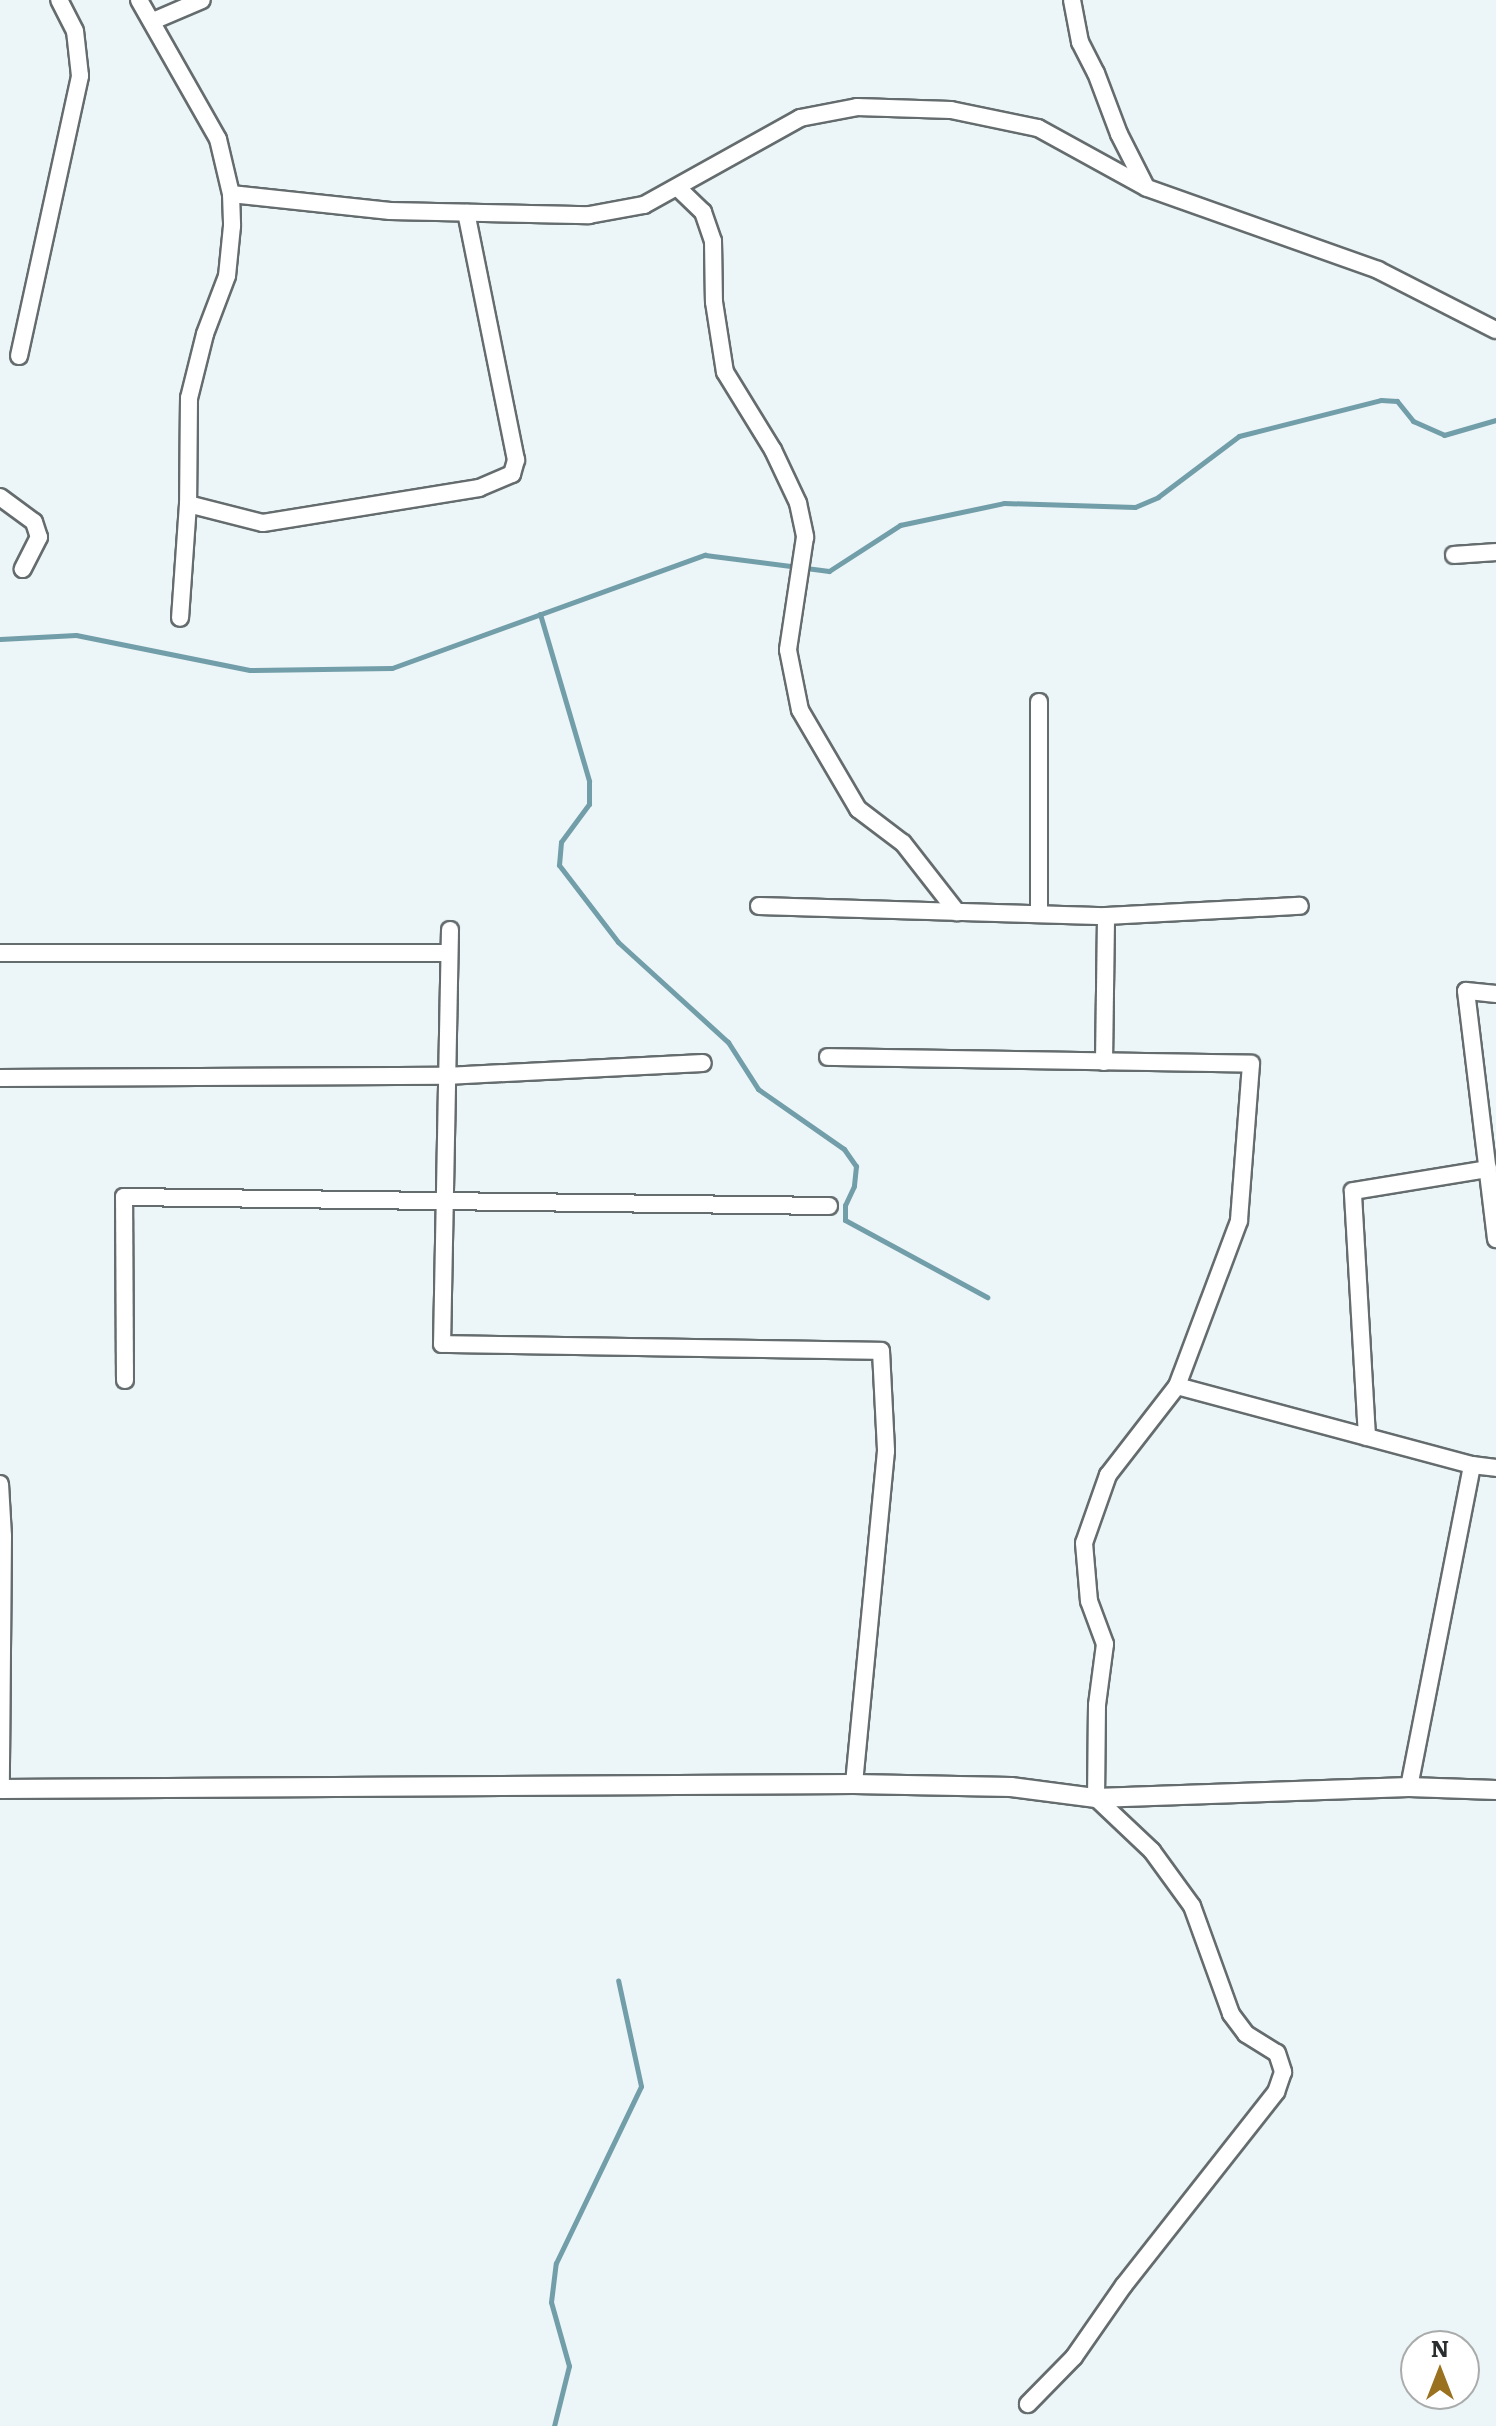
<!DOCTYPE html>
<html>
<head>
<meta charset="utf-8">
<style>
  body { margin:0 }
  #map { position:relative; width:1496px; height:2426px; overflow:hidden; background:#ecf5f7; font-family:Literata,serif }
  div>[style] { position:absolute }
  .stream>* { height:5px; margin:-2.5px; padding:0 2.5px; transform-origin:2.5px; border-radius:2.5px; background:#719ea9 }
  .roads { filter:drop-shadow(2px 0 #656c6e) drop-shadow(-2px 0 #656c6e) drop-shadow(0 2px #656c6e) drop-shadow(0 -2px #656c6e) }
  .minor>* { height:16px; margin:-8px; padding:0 8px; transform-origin:8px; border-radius:8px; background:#fff }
  .tertiary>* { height:18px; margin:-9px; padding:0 9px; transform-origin:9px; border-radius:9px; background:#fff }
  span { translate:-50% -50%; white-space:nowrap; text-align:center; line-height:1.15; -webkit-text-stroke:8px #fff; paint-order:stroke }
  .north { position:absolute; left:1400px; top:2330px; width:80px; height:80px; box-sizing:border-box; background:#fff; border:2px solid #aaabab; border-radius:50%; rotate:0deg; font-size:22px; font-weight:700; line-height:32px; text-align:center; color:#2a2e2e }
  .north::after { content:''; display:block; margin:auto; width:28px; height:36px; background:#9a711e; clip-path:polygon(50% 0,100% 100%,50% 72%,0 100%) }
</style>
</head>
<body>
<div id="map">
  <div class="stream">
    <div style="left:540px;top:614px;width:174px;rotate:73.6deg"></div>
    <div style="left:589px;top:781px;width:23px;rotate:90deg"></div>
    <div style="left:589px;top:804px;width:47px;rotate:126.4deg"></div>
    <div style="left:561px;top:842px;width:23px;rotate:95deg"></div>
    <div style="left:559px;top:865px;width:97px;rotate:52.5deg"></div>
    <div style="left:618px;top:942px;width:149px;rotate:42.3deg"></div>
    <div style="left:728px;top:1042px;width:56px;rotate:57.4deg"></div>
    <div style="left:758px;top:1089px;width:105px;rotate:34.9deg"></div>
    <div style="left:844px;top:1149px;width:21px;rotate:55deg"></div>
    <div style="left:856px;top:1166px;width:20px;rotate:96deg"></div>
    <div style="left:854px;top:1186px;width:21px;rotate:115deg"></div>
    <div style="left:845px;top:1205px;width:15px;rotate:90deg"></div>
    <div style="left:845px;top:1220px;width:162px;rotate:28.5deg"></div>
    <div style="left:0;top:639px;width:76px;rotate:-3deg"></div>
    <div style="left:76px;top:635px;width:177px;rotate:11.4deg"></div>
    <div style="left:250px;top:670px;width:142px;rotate:-0.8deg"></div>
    <div style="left:392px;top:668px;width:333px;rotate:-19.9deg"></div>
    <div style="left:705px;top:555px;width:125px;rotate:7.4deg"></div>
    <div style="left:829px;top:571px;width:85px;rotate:-32.9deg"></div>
    <div style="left:900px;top:525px;width:106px;rotate:-11.9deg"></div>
    <div style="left:1004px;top:503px;width:131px;rotate:1.7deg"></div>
    <div style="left:1135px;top:507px;width:25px;rotate:-23deg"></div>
    <div style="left:1158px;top:497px;width:101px;rotate:-37deg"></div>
    <div style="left:1239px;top:436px;width:146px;rotate:-14.2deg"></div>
    <div style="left:1381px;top:400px;width:16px;rotate:4deg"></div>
    <div style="left:1397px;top:401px;width:26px;rotate:51deg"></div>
    <div style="left:1413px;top:421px;width:34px;rotate:24deg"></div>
    <div style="left:1444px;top:435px;width:54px;rotate:-16.1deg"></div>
    <div style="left:554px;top:2426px;width:62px;rotate:-76deg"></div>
    <div style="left:569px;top:2366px;width:66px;rotate:-105.7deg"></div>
    <div style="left:551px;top:2302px;width:39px;rotate:-83deg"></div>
    <div style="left:556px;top:2263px;width:196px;rotate:-64.3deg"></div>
    <div style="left:641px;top:2086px;width:108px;rotate:-102.2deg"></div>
  </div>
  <div class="roads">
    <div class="minor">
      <div style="left:139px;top:0;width:160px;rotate:60.4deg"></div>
      <div style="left:218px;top:139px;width:57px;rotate:76.7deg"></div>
      <div style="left:231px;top:194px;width:32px;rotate:88deg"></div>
      <div style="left:232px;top:226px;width:50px;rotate:95.7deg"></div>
      <div style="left:227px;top:276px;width:62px;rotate:110.8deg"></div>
      <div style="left:205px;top:334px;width:66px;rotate:104deg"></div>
      <div style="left:189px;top:398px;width:106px;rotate:90.5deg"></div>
      <div style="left:188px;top:504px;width:114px;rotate:94deg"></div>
      <div style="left:1072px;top:0;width:43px;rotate:79.2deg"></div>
      <div style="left:1080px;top:42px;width:35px;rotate:63deg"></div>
      <div style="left:1096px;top:73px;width:65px;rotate:69.3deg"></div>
      <div style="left:1119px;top:134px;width:59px;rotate:63deg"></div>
      <div style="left:153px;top:21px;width:53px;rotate:-23.2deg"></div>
      <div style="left:678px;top:188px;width:35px;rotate:44deg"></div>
      <div style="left:703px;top:212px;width:31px;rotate:71deg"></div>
      <div style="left:713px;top:241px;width:61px;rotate:89.1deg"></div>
      <div style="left:714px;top:302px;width:71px;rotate:81.1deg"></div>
      <div style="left:725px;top:372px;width:92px;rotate:58.4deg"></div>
      <div style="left:773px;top:450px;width:59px;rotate:64.7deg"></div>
      <div style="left:798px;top:503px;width:35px;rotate:78deg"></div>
      <div style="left:805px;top:537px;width:114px;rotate:98.6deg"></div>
      <div style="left:788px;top:650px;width:61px;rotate:78.7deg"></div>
      <div style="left:800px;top:710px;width:115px;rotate:59.6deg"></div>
      <div style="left:858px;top:809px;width:56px;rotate:37.1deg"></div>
      <div style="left:903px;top:843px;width:88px;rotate:52deg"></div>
      <div style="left:231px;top:194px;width:160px;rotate:6.1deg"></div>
      <div style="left:390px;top:211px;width:199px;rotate:1.2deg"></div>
      <div style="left:589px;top:215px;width:56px;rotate:-10.3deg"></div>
      <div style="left:644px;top:205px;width:179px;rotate:-29.1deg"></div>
      <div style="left:800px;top:118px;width:58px;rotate:-10.9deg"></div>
      <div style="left:857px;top:107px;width:94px;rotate:1.8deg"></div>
      <div style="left:951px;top:110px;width:89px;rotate:11.7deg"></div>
      <div style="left:1038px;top:128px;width:124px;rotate:28.8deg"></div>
      <div style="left:1147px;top:188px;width:245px;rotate:19.5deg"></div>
      <div style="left:1378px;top:270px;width:132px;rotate:27deg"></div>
      <div style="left:19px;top:356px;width:287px;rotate:-77.7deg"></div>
      <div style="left:80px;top:76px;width:45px;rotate:-96.3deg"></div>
      <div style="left:75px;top:31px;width:35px;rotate:-117deg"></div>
      <div style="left:0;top:497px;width:42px;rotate:36.3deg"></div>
      <div style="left:34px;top:522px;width:16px;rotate:72deg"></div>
      <div style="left:39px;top:537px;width:36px;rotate:117deg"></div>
      <div style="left:188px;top:504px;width:77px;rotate:14.2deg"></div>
      <div style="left:263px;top:523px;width:219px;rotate:-9.2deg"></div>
      <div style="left:479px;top:488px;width:36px;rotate:-23deg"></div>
      <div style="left:512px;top:474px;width:15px;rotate:-74deg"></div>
      <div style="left:516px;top:460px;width:252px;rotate:-101.4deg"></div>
      <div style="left:1454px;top:555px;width:42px;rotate:-4.1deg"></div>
      <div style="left:1039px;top:702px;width:212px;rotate:90deg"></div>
      <div style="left:759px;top:906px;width:347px;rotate:1.7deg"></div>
      <div style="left:1106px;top:916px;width:194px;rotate:-3deg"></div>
      <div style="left:450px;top:930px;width:414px;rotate:91.1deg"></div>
      <div style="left:442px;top:1344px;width:439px;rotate:0.9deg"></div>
      <div style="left:881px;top:1351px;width:100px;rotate:87.1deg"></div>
      <div style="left:886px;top:1451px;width:335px;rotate:95.5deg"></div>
      <div style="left:0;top:953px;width:449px"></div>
      <div style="left:1496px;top:994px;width:30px;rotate:-174deg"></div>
      <div style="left:1466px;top:991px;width:250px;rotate:83.1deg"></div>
      <div style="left:828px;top:1057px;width:423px;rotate:0.9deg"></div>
      <div style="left:1251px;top:1064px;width:157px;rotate:94.4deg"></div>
      <div style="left:1239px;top:1221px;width:176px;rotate:110.6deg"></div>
      <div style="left:1177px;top:1386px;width:113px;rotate:127.8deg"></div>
      <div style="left:1108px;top:1475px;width:72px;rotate:109.4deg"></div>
      <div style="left:1084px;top:1543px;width:58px;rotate:85.1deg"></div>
      <div style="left:1089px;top:1601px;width:46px;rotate:69.6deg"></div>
      <div style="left:1105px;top:1644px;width:62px;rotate:97.5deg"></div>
      <div style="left:1097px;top:1705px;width:93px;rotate:90.6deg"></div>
      <div style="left:1096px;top:1798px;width:77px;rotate:43.4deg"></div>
      <div style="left:1152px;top:1851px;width:68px;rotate:54deg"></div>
      <div style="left:1192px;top:1906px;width:115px;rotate:70.1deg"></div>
      <div style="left:1231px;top:2014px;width:25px;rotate:53deg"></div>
      <div style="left:1246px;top:2034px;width:36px;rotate:32deg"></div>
      <div style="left:1277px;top:2053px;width:20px;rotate:72deg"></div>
      <div style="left:1283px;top:2072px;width:21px;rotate:109deg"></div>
      <div style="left:1276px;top:2092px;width:246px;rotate:128.2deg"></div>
      <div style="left:1124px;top:2285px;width:88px;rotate:124.8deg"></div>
      <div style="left:1074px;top:2357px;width:66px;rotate:134.4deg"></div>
      <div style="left:1104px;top:1062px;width:146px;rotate:-89.2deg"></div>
      <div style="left:0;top:1078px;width:446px;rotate:-0.3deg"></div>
      <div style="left:446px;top:1076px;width:257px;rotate:-2.9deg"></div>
      <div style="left:125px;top:1380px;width:183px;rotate:-90.3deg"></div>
      <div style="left:124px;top:1197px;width:705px;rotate:0.73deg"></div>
      <div style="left:1177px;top:1386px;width:305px;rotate:15deg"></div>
      <div style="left:1472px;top:1465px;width:24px;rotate:7deg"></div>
      <div style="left:1367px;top:1437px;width:246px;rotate:-93.3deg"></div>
      <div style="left:1353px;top:1191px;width:137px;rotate:-9.3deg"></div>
      <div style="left:0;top:1484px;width:52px;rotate:86.7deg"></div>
      <div style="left:3px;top:1536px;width:253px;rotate:90.5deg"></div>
      <div style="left:1409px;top:1787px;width:328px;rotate:-78.9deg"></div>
    </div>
    <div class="tertiary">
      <div style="left:0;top:1789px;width:854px;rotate:-0.34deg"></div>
      <div style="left:854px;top:1784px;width:157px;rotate:1.1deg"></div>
      <div style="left:1011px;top:1787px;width:86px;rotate:7.4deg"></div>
      <div style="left:1096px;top:1798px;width:313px;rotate:-2deg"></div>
      <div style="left:1409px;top:1787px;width:87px;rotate:2deg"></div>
    </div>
  </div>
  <div class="north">N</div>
</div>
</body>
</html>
